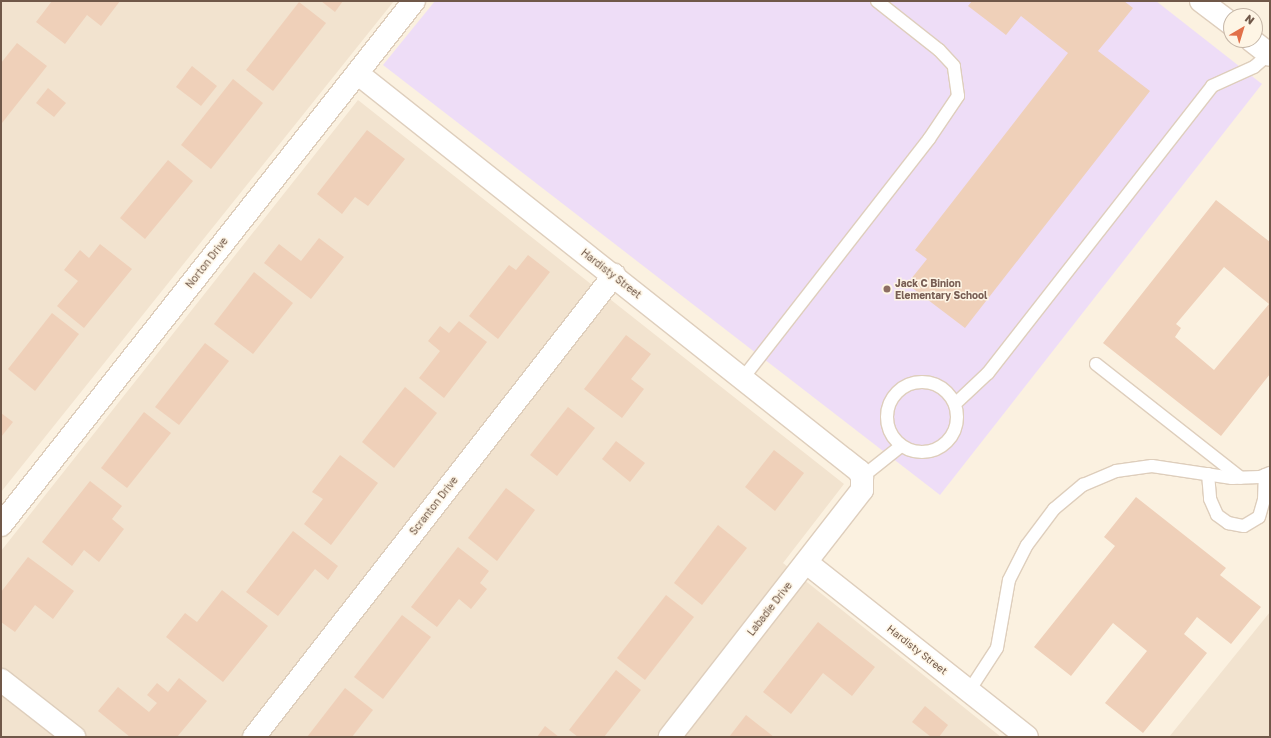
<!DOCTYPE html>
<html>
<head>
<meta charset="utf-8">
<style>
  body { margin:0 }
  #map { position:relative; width:1271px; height:738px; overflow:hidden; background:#fbf1e0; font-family:"Golos Text",sans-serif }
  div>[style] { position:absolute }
  .residential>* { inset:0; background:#f2e3cf }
  .education>* { inset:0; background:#eeddf7 }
  .building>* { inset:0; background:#efd0b9 }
  .roads { filter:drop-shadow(1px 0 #decebc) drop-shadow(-1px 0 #decebc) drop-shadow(0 1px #decebc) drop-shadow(0 -1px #decebc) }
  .service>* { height:12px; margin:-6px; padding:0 6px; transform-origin:6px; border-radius:6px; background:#fff }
  .service>.ring { margin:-6px; padding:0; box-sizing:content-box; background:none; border:12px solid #fff; border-radius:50% }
  .minor>* { height:22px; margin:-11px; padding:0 11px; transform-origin:11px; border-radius:11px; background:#fff }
  .tertiary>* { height:22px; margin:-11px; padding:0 11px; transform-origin:11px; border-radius:11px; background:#fff }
  .secondary>* { height:22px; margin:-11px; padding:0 11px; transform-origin:11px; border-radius:11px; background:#fff }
  .dots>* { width:11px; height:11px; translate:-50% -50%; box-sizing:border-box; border:2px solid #fef5e5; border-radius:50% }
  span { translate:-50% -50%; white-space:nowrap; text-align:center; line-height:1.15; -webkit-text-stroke:3px #fef5e5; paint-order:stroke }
  .street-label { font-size:10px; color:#705849 }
  .education-label { font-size:10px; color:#785e54; font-weight:700 }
  .left { translate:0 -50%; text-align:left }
  .frame { position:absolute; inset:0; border:2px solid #705849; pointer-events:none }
  .north { position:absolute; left:1223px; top:8px; width:40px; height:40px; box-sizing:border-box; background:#fef5e5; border:1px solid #c5b6a7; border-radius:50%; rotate:38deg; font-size:11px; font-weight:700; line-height:16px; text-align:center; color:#705849 }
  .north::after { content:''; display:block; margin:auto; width:14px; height:18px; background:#e17049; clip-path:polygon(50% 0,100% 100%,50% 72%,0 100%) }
</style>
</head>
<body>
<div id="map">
  <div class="residential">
    <div style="clip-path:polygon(1px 1px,394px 1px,1px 492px)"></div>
    <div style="clip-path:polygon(358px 100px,844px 484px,783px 563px,1001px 737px,1px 737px,1px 551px)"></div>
    <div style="clip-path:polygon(1270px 612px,1270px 737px,1169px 737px)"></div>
  </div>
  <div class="education">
    <div style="clip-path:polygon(435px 1px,1156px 1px,1262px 84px,940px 495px,383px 65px)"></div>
  </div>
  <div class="building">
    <div style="clip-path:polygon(52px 1px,120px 1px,101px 26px,87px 15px,65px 44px,36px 22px)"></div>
    <div style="clip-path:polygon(321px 1px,343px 1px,335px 12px)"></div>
    <div style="clip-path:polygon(972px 1px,1124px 1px,1133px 8px,1098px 51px,1150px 91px,965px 328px,907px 284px,927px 259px,915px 250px,1068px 53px,1021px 16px,1006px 35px,968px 6px)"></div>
    <div style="clip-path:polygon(299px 2px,326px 23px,273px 91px,246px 70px)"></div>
    <div style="clip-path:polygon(17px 43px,47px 66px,2px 123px,1px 63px)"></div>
    <div style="clip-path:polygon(192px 66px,217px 86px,201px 106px,176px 87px)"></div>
    <div style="clip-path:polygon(233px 79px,263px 103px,211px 169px,181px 145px)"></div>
    <div style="clip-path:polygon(48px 88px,66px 103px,54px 117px,36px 103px)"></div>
    <div style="clip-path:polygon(367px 130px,405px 159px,368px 206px,355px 197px,342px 214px,317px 194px)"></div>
    <div style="clip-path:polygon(168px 160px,193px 181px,145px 239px,120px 218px)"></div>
    <div style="clip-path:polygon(evenodd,1216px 200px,1270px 242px,1270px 374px,1221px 436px,1103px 343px,1216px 200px,1224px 267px,1269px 304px,1214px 370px,1175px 337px,1181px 328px,1176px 324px,1224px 267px)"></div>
    <div style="clip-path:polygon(319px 238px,344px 257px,311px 299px,264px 263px,279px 244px,301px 261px)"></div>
    <div style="clip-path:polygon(100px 244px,132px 269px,84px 328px,57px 306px,78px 281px,64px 270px,80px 250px,89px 258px)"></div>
    <div style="clip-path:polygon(528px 255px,550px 272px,498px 339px,469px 316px,509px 265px,516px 270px)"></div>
    <div style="clip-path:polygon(254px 272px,293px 303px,253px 354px,214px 324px)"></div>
    <div style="clip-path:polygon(52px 313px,79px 334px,35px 391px,8px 369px)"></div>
    <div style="clip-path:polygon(459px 321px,487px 342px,444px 398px,419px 378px,440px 351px,428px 341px,440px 326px,449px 333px)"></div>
    <div style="clip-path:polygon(626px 335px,651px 354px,631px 379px,644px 389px,622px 418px,584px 389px)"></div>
    <div style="clip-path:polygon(205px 343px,229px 361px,179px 425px,155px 407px)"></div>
    <div style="clip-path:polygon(405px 387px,437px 413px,394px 468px,362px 442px)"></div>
    <div style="clip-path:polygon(568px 407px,595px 428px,557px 476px,530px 455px)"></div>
    <div style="clip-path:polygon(144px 412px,171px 433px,127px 488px,101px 468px)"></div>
    <div style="clip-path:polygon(1px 413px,13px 422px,1px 437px)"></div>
    <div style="clip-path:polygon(616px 441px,645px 463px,630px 482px,602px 459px)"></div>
    <div style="clip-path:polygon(774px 450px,804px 473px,775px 511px,745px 487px)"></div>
    <div style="clip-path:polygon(340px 455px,378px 483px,331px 545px,304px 524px,323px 499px,312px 492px)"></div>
    <div style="clip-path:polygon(90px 481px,122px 506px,112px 519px,124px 529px,99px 562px,84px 550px,72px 566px,42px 542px)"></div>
    <div style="clip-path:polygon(506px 488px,535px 510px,497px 561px,468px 538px)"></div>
    <div style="clip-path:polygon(1136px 497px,1226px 568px,1220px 575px,1261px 607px,1231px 644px,1197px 617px,1184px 634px,1207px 653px,1143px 733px,1105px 703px,1147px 651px,1113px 623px,1071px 676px,1034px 647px,1115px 546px,1104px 537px)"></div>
    <div style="clip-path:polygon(718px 525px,747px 548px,702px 605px,674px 583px)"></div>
    <div style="clip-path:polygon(293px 531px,338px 566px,328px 580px,315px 569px,278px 616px,246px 592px)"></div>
    <div style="clip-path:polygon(458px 547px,489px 571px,480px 583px,487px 589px,471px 609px,459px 599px,437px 627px,411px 607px)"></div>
    <div style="clip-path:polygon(28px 557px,74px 591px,53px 619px,35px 605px,15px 632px,1px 622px,1px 592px)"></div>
    <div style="clip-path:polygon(222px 590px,268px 626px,223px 682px,166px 637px,185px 613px,197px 622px)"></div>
    <div style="clip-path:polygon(666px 595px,694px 617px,645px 680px,617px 658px)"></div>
    <div style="clip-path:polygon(402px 615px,431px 637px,383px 699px,354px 677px)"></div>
    <div style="clip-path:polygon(818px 622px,875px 667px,852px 696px,823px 673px,791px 714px,763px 692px)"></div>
    <div style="clip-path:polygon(616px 670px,641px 690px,604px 737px,578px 737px,569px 730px)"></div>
    <div style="clip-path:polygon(179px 678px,207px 701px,177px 737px,130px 737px,98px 711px,118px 687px,149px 712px,157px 703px,147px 695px,157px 683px,168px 692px)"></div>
    <div style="clip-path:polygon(345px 688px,373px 710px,352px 737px,307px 737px)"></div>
    <div style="clip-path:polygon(925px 706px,948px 725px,939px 737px,931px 737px,912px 722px)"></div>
    <div style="clip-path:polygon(746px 715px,774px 737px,729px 737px)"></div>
    <div style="clip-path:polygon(545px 726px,559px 737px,537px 737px)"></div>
  </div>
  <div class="roads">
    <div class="service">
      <div style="left:1096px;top:364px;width:184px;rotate:38.2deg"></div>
      <div style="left:743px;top:378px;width:303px;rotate:-52.1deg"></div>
      <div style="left:929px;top:139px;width:52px;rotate:-56deg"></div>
      <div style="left:958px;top:96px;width:30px;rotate:-98deg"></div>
      <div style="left:954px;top:66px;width:22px;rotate:-133deg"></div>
      <div style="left:939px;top:50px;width:79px;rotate:-141.7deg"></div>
      <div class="ring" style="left:887px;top:382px;width:58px;height:58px"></div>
      <div style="left:955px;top:404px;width:45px;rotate:-43.2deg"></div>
      <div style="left:988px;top:373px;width:364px;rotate:-52deg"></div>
      <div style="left:1212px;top:86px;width:46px;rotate:-24.3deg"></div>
      <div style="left:1254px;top:67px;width:20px;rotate:-41deg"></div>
      <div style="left:1208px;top:474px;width:25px;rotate:85deg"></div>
      <div style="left:1210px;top:499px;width:17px;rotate:66deg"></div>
      <div style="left:1217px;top:515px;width:14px;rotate:36deg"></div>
      <div style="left:1228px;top:523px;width:16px;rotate:11deg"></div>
      <div style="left:1244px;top:526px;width:17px;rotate:-31deg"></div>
      <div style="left:1259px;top:517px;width:18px;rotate:-74deg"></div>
      <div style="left:1264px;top:500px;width:25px;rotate:-88deg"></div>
      <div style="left:862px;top:477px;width:50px;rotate:-38.5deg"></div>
      <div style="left:969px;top:691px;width:51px;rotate:-56.9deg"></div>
      <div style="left:997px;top:648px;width:69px;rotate:-80deg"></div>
      <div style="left:1009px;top:580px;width:39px;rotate:-63deg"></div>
      <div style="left:1027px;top:545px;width:45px;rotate:-53.1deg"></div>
      <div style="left:1054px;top:509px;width:38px;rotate:-40deg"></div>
      <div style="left:1083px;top:485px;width:36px;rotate:-23deg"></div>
      <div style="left:1116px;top:471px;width:36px;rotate:-8deg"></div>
      <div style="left:1152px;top:466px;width:81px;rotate:8.5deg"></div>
      <div style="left:1232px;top:478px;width:28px;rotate:-2deg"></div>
      <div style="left:1260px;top:477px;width:11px;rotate:-22deg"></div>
    </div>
    <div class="minor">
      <div style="left:357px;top:73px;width:641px;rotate:38.41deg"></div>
      <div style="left:859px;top:471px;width:7px;rotate:63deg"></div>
      <div style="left:862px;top:477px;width:13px;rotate:90deg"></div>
      <div style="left:862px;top:490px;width:313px;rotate:127.9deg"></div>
      <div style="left:807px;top:563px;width:280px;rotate:38.3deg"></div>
      <div style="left:1px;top:680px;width:93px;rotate:38deg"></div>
      <div style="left:254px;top:737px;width:586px;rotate:-52.07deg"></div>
    </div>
    <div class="tertiary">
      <div style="left:1px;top:525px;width:667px;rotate:-51.76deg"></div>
    </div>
    <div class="secondary">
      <div style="left:1201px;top:1px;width:38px;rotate:37deg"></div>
      <div style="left:1251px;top:40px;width:24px;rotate:38deg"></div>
    </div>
  </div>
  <div class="dots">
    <div style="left:887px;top:289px;background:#8d6e63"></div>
  </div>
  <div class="street-label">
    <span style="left:207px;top:263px;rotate:-52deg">Norton Drive</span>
    <span style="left:611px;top:274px;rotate:38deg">Hardisty Street</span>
    <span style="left:434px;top:506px;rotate:-52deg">Scranton Drive</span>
    <span style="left:770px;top:609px;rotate:-52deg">Labadie Drive</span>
    <span style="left:917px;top:650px;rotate:38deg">Hardisty Street</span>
  </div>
  <div class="education-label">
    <span class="left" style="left:895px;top:289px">Jack C Binion<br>Elementary School</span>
  </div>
  <div class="frame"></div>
  <div class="north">N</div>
</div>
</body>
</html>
